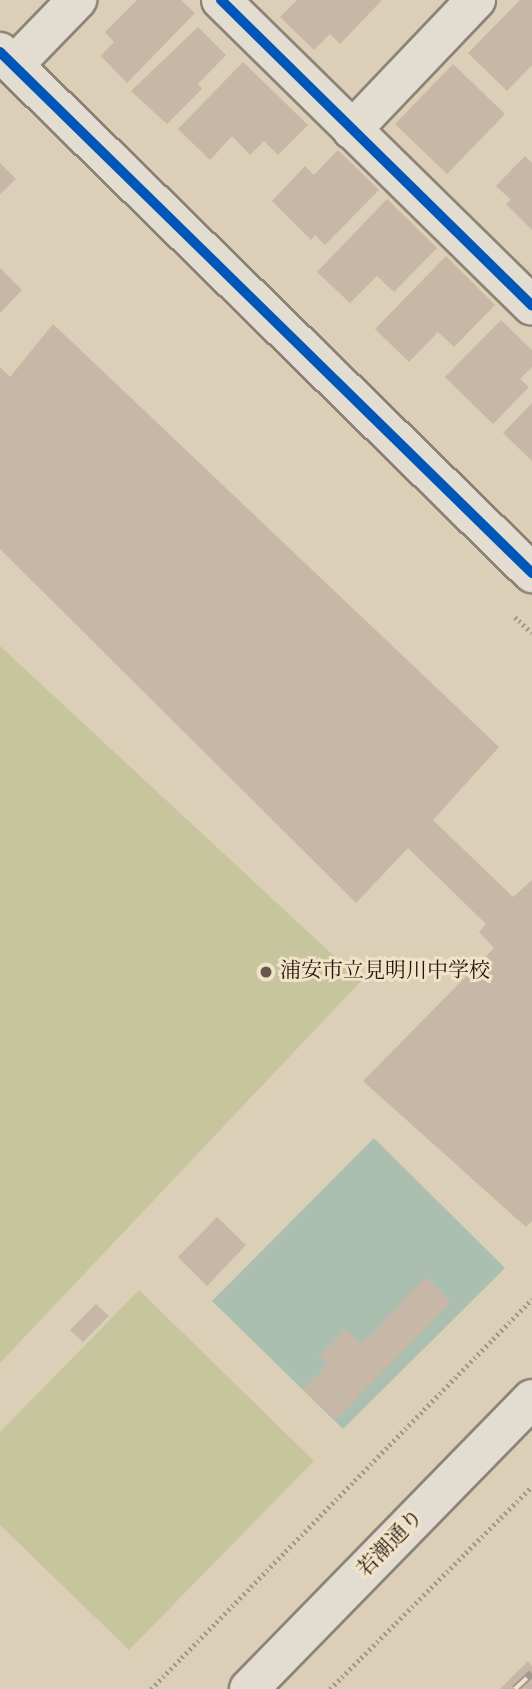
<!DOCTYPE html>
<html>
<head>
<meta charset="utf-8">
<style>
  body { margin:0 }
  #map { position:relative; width:532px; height:1689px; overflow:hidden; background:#dbcfb8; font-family:"Old Standard TT","Noto Serif JP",serif }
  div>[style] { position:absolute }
  .green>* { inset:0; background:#c7c59e }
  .water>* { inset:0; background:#abbfb0 }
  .building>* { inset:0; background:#c7b7a6 }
  .path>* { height:4.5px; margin-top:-2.25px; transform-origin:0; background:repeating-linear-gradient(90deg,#a09990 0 2px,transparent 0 5.5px) }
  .roads { filter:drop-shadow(2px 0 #8d8477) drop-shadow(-2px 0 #8d8477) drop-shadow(0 2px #8d8477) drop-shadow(0 -2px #8d8477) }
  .minor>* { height:38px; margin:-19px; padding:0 19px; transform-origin:19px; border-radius:19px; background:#e3ddd1 }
  .tertiary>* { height:38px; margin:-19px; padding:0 19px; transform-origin:19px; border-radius:19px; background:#e3ddd1 }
  .secondary>* { height:38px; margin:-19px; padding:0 19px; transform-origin:19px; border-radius:19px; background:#e3ddd1 }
  .rail>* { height:8px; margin-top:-4px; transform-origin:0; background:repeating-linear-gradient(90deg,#f1e3c8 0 16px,#a09990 0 32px); box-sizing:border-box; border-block:2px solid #a09990 }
  .cycleway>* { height:10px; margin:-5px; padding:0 5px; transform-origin:5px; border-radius:5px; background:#0057b8 }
  .dots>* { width:19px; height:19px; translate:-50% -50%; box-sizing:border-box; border:4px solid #f1e3c8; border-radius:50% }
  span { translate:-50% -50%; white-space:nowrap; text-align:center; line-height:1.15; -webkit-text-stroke:6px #f1e3c8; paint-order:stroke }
  .poi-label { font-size:21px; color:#271610 }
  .left { translate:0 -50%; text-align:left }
  .street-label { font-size:21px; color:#271610 }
</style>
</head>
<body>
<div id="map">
  <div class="green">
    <div style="clip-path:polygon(0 646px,361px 981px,0 1363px)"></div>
    <div style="clip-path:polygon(139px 1290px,314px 1461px,129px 1650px,0 1525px,0 1432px)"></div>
  </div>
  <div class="water">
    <div style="clip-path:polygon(374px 1138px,505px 1268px,343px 1429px,212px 1301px)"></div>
  </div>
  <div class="building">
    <div style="clip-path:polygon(137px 0,181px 0,195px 13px,127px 83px,101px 56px,114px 42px,105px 32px)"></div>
    <div style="clip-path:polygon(297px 0,382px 0,340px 44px,330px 34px,314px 50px,280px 17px)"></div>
    <div style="clip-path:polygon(520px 0,532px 0,532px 65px,507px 91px,468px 53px)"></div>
    <div style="clip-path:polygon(198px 27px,226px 55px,198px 84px,202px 89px,167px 124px,131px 91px)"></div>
    <div style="clip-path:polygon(243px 62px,308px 125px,278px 155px,264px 141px,250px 155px,232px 136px,210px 160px,178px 129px)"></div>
    <div style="clip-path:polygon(453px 64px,505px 114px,447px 174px,395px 124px)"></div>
    <div style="clip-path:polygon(338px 150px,379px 190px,325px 245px,315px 235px,311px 240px,272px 201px,305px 166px,314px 175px)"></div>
    <div style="clip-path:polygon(525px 156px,532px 163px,532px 230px,506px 204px,511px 200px,496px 186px)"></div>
    <div style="clip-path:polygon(0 163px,16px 179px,0 194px)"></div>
    <div style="clip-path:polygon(387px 199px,437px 248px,394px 292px,377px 276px,350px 303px,317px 272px)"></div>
    <div style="clip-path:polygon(446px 256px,495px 305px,454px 347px,438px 332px,409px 362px,375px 329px)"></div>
    <div style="clip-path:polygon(0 268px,22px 290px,0 313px)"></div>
    <div style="clip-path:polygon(501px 320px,532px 350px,532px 367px,520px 379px,529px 387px,493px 424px,445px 377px)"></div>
    <div style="clip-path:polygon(53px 324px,499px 747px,433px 820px,513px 897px,532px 880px,532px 1221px,526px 1227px,363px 1081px,494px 948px,479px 932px,486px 924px,408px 848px,356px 903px,0 549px,0 367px,10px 377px)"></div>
    <div style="clip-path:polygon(532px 403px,532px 461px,503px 433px)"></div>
    <div style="clip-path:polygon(217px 1217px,246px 1245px,207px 1286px,178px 1257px)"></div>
    <div style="clip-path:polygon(426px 1277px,451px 1302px,336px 1420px,303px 1389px,328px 1364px,319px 1356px,346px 1329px,361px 1344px)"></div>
    <div style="clip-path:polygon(96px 1304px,109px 1316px,83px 1342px,70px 1330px)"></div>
    <div style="clip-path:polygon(528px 1661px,532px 1666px,532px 1689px,500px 1689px)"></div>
  </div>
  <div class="path">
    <div style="left:515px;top:617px;width:23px;rotate:43deg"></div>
    <div style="left:151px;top:1689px;width:545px;rotate:-45.67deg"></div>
    <div style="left:330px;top:1689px;width:286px;rotate:-45.1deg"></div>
  </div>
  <div class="roads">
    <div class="minor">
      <div style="left:221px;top:0;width:436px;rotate:44.5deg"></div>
      <div style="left:14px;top:65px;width:91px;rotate:-45.9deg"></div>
      <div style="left:352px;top:130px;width:180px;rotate:-46.4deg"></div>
    </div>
    <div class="tertiary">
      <div style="left:0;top:52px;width:745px;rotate:44.4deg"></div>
    </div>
    <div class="secondary">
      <div style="left:249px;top:1689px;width:405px;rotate:-45.7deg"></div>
    </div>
  </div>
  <div class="rail">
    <div style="left:515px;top:1689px;width:23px;rotate:-43deg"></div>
  </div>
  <div class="cycleway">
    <div style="left:221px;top:0;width:436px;rotate:44.5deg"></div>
    <div style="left:0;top:52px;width:745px;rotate:44.4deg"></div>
  </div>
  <div class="dots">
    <div style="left:266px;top:972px;background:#66574b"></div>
  </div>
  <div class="poi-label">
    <span class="left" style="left:280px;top:972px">浦安市立見明川中学校</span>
  </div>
  <div class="street-label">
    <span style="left:391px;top:1544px;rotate:-46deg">若潮通り</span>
  </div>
</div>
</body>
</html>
